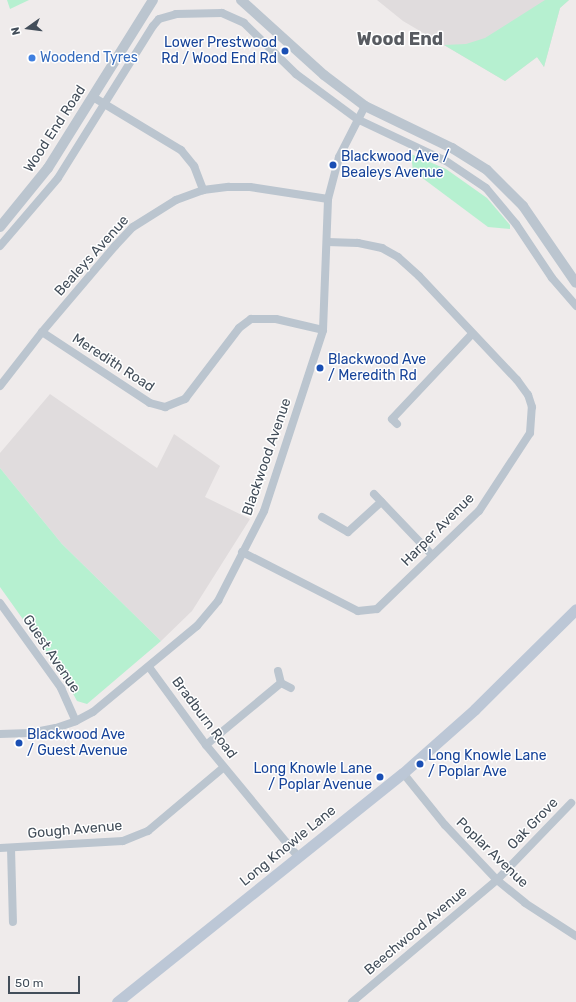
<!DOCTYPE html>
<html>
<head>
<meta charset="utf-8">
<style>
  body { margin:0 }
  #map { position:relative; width:576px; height:1002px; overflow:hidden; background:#efebeb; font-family:Rubik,sans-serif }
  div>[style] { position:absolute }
  .education>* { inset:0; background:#e0dcdd }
  .green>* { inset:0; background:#b6f0d0 }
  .minor>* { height:8px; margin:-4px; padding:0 4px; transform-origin:4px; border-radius:4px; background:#bbc5cf }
  .tertiary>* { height:10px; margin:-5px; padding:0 5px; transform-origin:5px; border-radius:5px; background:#bbc5cf }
  .secondary>* { height:11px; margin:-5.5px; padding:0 5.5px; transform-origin:5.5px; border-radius:5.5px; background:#bcc7d6 }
  .dots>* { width:11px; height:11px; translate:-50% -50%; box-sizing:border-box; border:2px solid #fff; border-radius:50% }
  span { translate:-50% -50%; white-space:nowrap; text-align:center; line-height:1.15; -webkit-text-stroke:3px #fff; paint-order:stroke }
  .transit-label { font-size:14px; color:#164399 }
  .right { translate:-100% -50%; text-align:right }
  .left { translate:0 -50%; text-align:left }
  .shop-label { font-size:14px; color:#366cbe }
  .street-label { font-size:14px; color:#434e5a }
  .district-label { font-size:18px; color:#585b61; font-weight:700 }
  .north { position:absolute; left:8px; top:8px; width:40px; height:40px; -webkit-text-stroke:3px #fff; paint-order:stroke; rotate:256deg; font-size:11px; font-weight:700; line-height:16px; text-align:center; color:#434e5a }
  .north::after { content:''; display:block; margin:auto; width:14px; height:18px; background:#434e5a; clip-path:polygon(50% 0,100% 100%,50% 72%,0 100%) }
  .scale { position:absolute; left:8px; top:976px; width:72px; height:18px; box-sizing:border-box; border:2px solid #434e5a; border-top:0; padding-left:5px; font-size:12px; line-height:14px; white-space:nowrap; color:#434e5a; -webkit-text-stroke:3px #fff; paint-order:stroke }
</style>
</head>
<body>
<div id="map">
  <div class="education">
    <div style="clip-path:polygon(377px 0,569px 0,560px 8px,544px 67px,537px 57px,505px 81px,403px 21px)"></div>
    <div style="clip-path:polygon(50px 394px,157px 468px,174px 434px,220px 466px,205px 497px,250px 519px,192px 611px,161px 641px,62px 544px,0 468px,0 453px)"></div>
  </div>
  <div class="green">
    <div style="clip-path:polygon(7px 0,29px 0,10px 9px)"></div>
    <div style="clip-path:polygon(545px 0,569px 0,560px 8px,544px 67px,537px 57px,505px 81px,444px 45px,466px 44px,485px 38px)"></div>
    <div style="clip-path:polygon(411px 154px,446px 169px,487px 198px,510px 225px,510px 229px,488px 227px,413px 171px)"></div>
    <div style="clip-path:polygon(0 468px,62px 544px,161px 641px,87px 704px,77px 701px,64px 677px,0 587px)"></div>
  </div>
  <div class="minor">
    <div style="left:93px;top:97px;width:103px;rotate:31.1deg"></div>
    <div style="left:181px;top:150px;width:21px;rotate:51deg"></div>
    <div style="left:194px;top:166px;width:26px;rotate:69deg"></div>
    <div style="left:0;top:246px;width:89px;rotate:-49.5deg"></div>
    <div style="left:58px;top:178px;width:179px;rotate:-58deg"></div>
    <div style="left:153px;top:26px;width:9px;rotate:-49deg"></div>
    <div style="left:159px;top:19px;width:18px;rotate:-16deg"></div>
    <div style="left:176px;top:14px;width:46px;rotate:-1.2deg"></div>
    <div style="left:222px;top:13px;width:24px;rotate:24deg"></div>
    <div style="left:244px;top:23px;width:73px;rotate:44.4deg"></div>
    <div style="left:296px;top:74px;width:76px;rotate:36.4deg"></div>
    <div style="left:357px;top:119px;width:98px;rotate:25.3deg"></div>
    <div style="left:446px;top:161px;width:48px;rotate:34deg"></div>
    <div style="left:486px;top:188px;width:47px;rotate:50.2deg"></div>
    <div style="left:516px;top:224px;width:65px;rotate:56.3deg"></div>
    <div style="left:552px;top:278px;width:37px;rotate:49deg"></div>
    <div style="left:42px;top:332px;width:129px;rotate:33.3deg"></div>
    <div style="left:150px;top:403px;width:16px;rotate:15deg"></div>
    <div style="left:165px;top:407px;width:22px;rotate:-22deg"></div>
    <div style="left:185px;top:399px;width:89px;rotate:-52.7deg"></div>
    <div style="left:239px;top:328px;width:15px;rotate:-37deg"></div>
    <div style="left:251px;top:319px;width:25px"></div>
    <div style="left:276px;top:319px;width:48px;rotate:13.2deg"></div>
    <div style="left:0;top:386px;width:68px;rotate:-52.1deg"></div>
    <div style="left:42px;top:332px;width:113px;rotate:-49.7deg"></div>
    <div style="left:115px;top:246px;width:26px;rotate:-47deg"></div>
    <div style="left:133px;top:227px;width:51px;rotate:-32.1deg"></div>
    <div style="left:176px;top:200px;width:29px;rotate:-20deg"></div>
    <div style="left:203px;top:190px;width:26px;rotate:-7deg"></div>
    <div style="left:229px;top:187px;width:21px"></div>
    <div style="left:250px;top:187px;width:79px;rotate:8.7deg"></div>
    <div style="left:397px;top:424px;width:7px;rotate:-135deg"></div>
    <div style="left:392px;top:419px;width:117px;rotate:-46.7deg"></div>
    <div style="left:374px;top:494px;width:84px;rotate:46.4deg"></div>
    <div style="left:322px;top:517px;width:30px;rotate:30deg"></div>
    <div style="left:348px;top:532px;width:45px;rotate:-42.3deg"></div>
    <div style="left:242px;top:552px;width:130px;rotate:27deg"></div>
    <div style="left:358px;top:611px;width:19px;rotate:-6deg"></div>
    <div style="left:377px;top:609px;width:141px;rotate:-43.9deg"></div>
    <div style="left:479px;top:511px;width:93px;rotate:-56.8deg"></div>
    <div style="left:530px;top:433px;width:26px;rotate:-86deg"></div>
    <div style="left:532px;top:407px;width:13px;rotate:-108deg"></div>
    <div style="left:528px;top:395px;width:19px;rotate:-126deg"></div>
    <div style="left:517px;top:380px;width:143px;rotate:-133.3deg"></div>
    <div style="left:419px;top:276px;width:28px;rotate:-138deg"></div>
    <div style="left:398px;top:257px;width:18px;rotate:-151deg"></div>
    <div style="left:382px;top:248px;width:25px;rotate:-168deg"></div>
    <div style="left:358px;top:243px;width:31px;rotate:-178deg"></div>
    <div style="left:0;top:603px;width:105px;rotate:54.3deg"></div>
    <div style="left:61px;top:688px;width:36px;rotate:66deg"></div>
    <div style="left:149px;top:667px;width:97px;rotate:53.8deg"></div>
    <div style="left:206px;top:745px;width:146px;rotate:50.5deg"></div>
    <div style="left:278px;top:671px;width:12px;rotate:76deg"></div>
    <div style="left:281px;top:683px;width:11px;rotate:27deg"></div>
    <div style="left:0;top:734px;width:30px;rotate:-2deg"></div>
    <div style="left:30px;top:733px;width:26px;rotate:-11deg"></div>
    <div style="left:56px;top:728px;width:21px;rotate:-19deg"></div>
    <div style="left:76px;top:721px;width:19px;rotate:-28deg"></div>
    <div style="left:93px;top:712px;width:135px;rotate:-39.6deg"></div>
    <div style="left:197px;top:626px;width:33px;rotate:-50deg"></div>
    <div style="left:218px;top:601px;width:101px;rotate:-62.9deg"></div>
    <div style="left:264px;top:511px;width:190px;rotate:-71.9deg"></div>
    <div style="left:323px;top:330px;width:131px;rotate:-87.8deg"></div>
    <div style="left:328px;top:199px;width:43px;rotate:-75.3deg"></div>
    <div style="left:339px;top:157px;width:57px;rotate:-63deg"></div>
    <div style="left:206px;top:745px;width:97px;rotate:-39.6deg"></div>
    <div style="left:403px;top:773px;width:67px;rotate:51.1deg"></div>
    <div style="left:445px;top:825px;width:76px;rotate:46.6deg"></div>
    <div style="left:497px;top:880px;width:36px;rotate:39deg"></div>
    <div style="left:525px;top:903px;width:61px;rotate:32.9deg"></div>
    <div style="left:0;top:848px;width:123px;rotate:-3.3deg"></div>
    <div style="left:123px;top:841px;width:27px;rotate:-22deg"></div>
    <div style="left:148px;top:831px;width:99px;rotate:-40.1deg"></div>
    <div style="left:11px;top:848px;width:74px;rotate:88.5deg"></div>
    <div style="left:352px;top:1002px;width:189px;rotate:-40.1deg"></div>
    <div style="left:497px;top:880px;width:107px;rotate:-46.1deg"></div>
  </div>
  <div class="tertiary">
    <div style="left:241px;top:0;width:112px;rotate:42.1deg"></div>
    <div style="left:324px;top:75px;width:51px;rotate:37.1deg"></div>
    <div style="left:365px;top:106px;width:97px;rotate:25.8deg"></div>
    <div style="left:452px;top:148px;width:41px;rotate:32.2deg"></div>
    <div style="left:487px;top:170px;width:51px;rotate:45deg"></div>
    <div style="left:523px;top:206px;width:93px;rotate:55.5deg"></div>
    <div style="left:0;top:227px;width:76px;rotate:-50.9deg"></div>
    <div style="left:48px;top:168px;width:198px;rotate:-58deg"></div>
  </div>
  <div class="secondary">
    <div style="left:117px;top:1002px;width:366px;rotate:-38.7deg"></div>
    <div style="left:403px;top:773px;width:96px;rotate:-41.6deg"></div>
    <div style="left:475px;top:709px;width:142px;rotate:-44.7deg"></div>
  </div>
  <div class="dots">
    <div style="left:285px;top:51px;background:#1a4fb4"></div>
    <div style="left:32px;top:58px;background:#3f7fe0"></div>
    <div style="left:333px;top:165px;background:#1a4fb4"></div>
    <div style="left:320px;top:368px;background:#1a4fb4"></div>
    <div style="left:19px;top:743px;background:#1a4fb4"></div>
    <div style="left:420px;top:764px;background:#1a4fb4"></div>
    <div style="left:380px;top:777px;background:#1a4fb4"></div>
  </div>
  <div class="transit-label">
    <span class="right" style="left:277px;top:51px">Lower Prestwood<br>Rd / Wood End Rd</span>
    <span class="left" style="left:341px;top:165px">Blackwood Ave /<br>Bealeys Avenue</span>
    <span class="left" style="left:328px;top:368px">Blackwood Ave<br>/ Meredith Rd</span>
    <span class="left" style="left:27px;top:743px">Blackwood Ave<br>/ Guest Avenue</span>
    <span class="left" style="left:428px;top:764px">Long Knowle Lane<br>/ Poplar Ave</span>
    <span class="right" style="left:372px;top:777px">Long Knowle Lane<br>/ Poplar Avenue</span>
  </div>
  <div class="shop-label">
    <span class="left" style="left:40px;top:58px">Woodend Tyres</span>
  </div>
  <div class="street-label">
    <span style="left:55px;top:129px;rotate:-57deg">Wood End Road</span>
    <span style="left:92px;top:256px;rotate:-48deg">Bealeys Avenue</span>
    <span style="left:113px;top:363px;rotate:33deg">Meredith Road</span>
    <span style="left:267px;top:457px;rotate:-71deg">Blackwood Avenue</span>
    <span style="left:438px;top:530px;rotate:-45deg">Harper Avenue</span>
    <span style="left:51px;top:654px;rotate:56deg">Guest Avenue</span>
    <span style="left:204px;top:718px;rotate:53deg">Bradburn Road</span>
    <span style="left:533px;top:824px;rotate:-46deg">Oak Grove</span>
    <span style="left:75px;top:830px;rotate:-5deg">Gough Avenue</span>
    <span style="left:288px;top:846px;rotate:-39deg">Long Knowle Lane</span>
    <span style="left:492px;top:853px;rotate:44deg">Poplar Avenue</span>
    <span style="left:416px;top:931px;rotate:-40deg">Beechwood Avenue</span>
  </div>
  <div class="district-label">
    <span style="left:400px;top:39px">Wood End</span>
  </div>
  <div class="north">N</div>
  <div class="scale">50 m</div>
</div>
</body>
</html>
